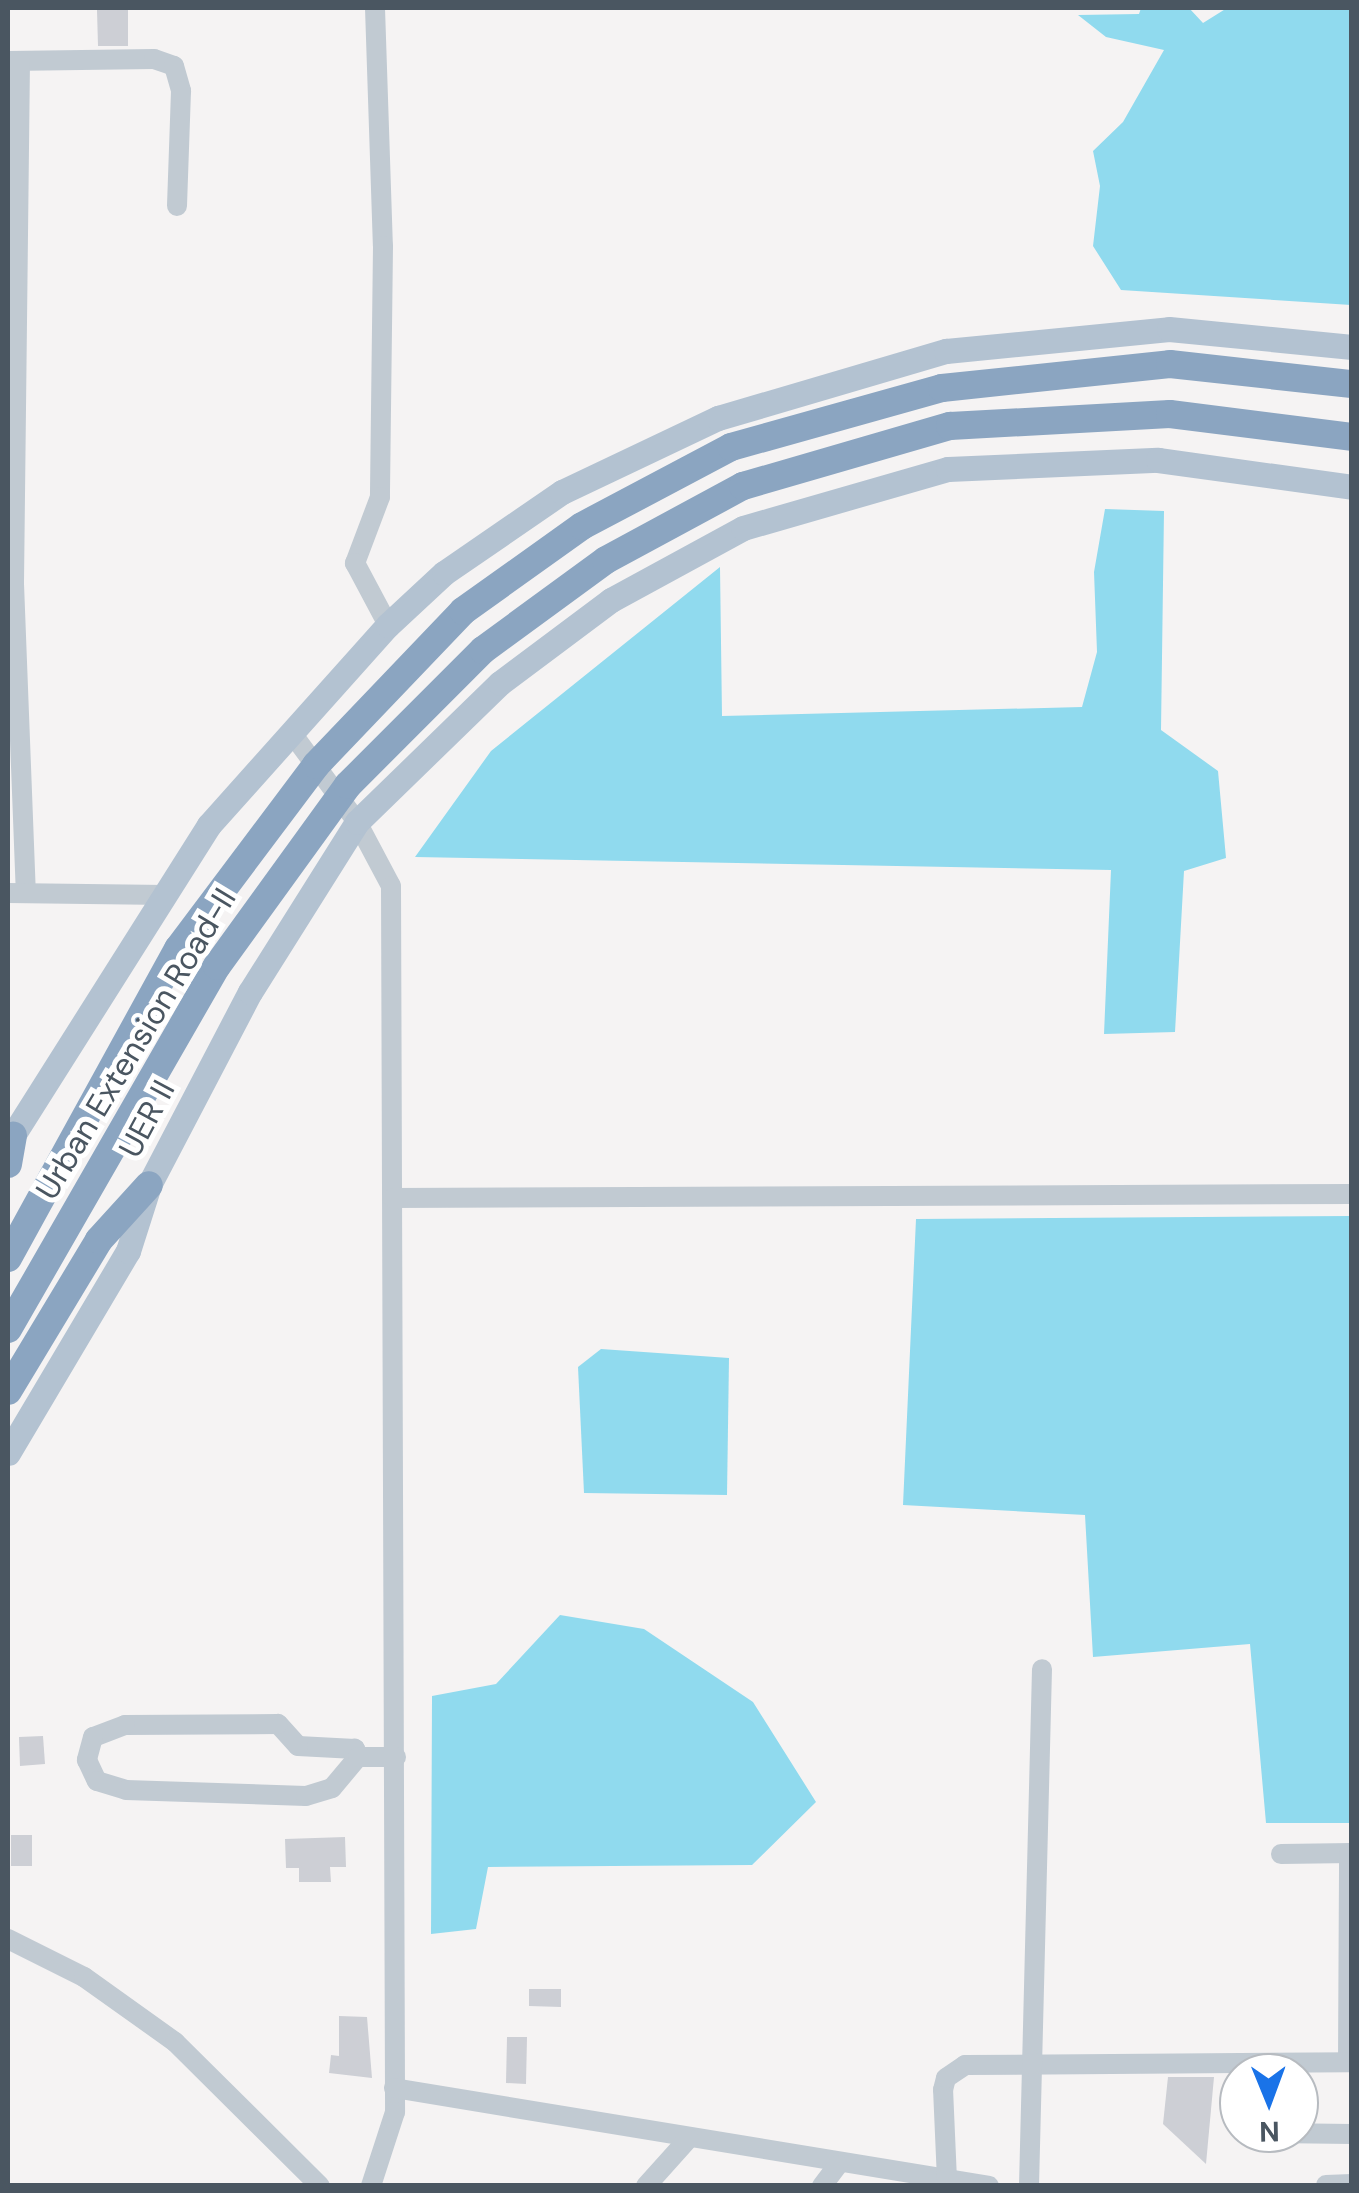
<!DOCTYPE html>
<html>
<head>
<meta charset="utf-8">
<style>
  body { margin:0 }
  #map { position:relative; width:1359px; height:2193px; overflow:hidden; background:#f5f3f3; font-family:"DM Sans",sans-serif }
  div>[style] { position:absolute }
  .water>* { inset:0; background:#90daee }
  .building>* { inset:0; background:#cdcfd5 }
  .minor>* { height:20px; margin:-10px; padding:0 10px; transform-origin:10px; border-radius:10px; background:#c1cad2 }
  .major>* { height:25px; margin:-12.5px; padding:0 12.5px; transform-origin:12.5px; border-radius:12.5px; background:#b3c2d1 }
  .highway>* { height:28px; margin:-14px; padding:0 14px; transform-origin:14px; border-radius:14px; background:#8ba5c1 }
  span { translate:-50% -50%; white-space:nowrap; text-align:center; line-height:1.15; -webkit-text-stroke:10px #fff; paint-order:stroke }
  .street-label { font-size:32px; color:#4a5661 }
  .frame { position:absolute; inset:0; border:10px solid #4a5661; pointer-events:none }
  .north { position:absolute; left:1219px; top:2053px; width:100px; height:100px; box-sizing:border-box; background:#fff; border:2px solid #b7bbc0; border-radius:50%; rotate:179deg; font-size:28px; font-weight:700; line-height:40px; text-align:center; color:#4a5661 }
  .north::after { content:''; display:block; margin:auto; width:35px; height:45px; background:#1a73e8; clip-path:polygon(50% 0,100% 100%,50% 72%,0 100%) }
</style>
</head>
<body>
<div id="map">
  <div class="water">
    <div style="clip-path:polygon(1141px 8px,1189px 8px,1203px 23px,1227px 8px,1351px 8px,1351px 305px,1121px 290px,1093px 246px,1100px 186px,1093px 151px,1123px 122px,1164px 50px,1106px 37px,1078px 15px,1139px 14px)"></div>
    <div style="clip-path:polygon(1105px 509px,1164px 511px,1161px 730px,1218px 771px,1226px 858px,1184px 871px,1175px 1032px,1104px 1034px,1111px 870px,415px 857px,491px 751px,720px 567px,722px 716px,1082px 707px,1097px 652px,1094px 572px)"></div>
    <div style="clip-path:polygon(1351px 1216px,1351px 1823px,1266px 1823px,1250px 1644px,1093px 1657px,1085px 1515px,903px 1505px,916px 1219px)"></div>
    <div style="clip-path:polygon(601px 1349px,729px 1358px,727px 1495px,584px 1493px,578px 1367px)"></div>
    <div style="clip-path:polygon(560px 1615px,644px 1629px,753px 1702px,816px 1802px,752px 1865px,488px 1867px,476px 1929px,431px 1934px,432px 1696px,496px 1684px)"></div>
  </div>
  <div class="building">
    <div style="clip-path:polygon(97px 10px,128px 10px,128px 46px,98px 46px)"></div>
    <div style="clip-path:polygon(43px 1736px,45px 1764px,20px 1766px,19px 1737px)"></div>
    <div style="clip-path:polygon(11px 1835px,32px 1835px,32px 1866px,11px 1866px)"></div>
    <div style="clip-path:polygon(345px 1837px,346px 1867px,330px 1867px,331px 1882px,299px 1882px,299px 1868px,286px 1868px,285px 1839px)"></div>
    <div style="clip-path:polygon(529px 1989px,561px 1989px,561px 2007px,529px 2006px)"></div>
    <div style="clip-path:polygon(339px 2016px,367px 2017px,372px 2078px,329px 2073px,331px 2055px,339px 2056px)"></div>
    <div style="clip-path:polygon(507px 2037px,527px 2037px,526px 2084px,506px 2083px)"></div>
    <div style="clip-path:polygon(1168px 2077px,1214px 2077px,1206px 2164px,1163px 2124px)"></div>
  </div>
  <div class="minor">
    <div style="left:375px;top:8px;width:238px;rotate:88.1deg"></div>
    <div style="left:383px;top:246px;width:251px;rotate:90.7deg"></div>
    <div style="left:380px;top:497px;width:71px;rotate:110.7deg"></div>
    <div style="left:355px;top:563px;width:70px;rotate:62deg"></div>
    <div style="left:9px;top:61px;width:145px;rotate:-0.8deg"></div>
    <div style="left:154px;top:59px;width:21px;rotate:19deg"></div>
    <div style="left:174px;top:66px;width:26px;rotate:74deg"></div>
    <div style="left:181px;top:91px;width:115px;rotate:92deg"></div>
    <div style="left:20px;top:61px;width:523px;rotate:90.66deg"></div>
    <div style="left:14px;top:584px;width:309px;rotate:87.8deg"></div>
    <div style="left:291px;top:732px;width:112px;rotate:53.7deg"></div>
    <div style="left:357px;top:822px;width:72px;rotate:62deg"></div>
    <div style="left:391px;top:886px;width:1226px;rotate:89.81deg"></div>
    <div style="left:395px;top:2112px;width:78px;rotate:108deg"></div>
    <div style="left:8px;top:893px;width:158px;rotate:0.7deg"></div>
    <div style="left:393px;top:1198px;width:959px;rotate:-0.24deg"></div>
    <div style="left:358px;top:1757px;width:9px;rotate:-111deg"></div>
    <div style="left:355px;top:1749px;width:57px;rotate:-177deg"></div>
    <div style="left:298px;top:1746px;width:30px;rotate:-132deg"></div>
    <div style="left:278px;top:1724px;width:153px;rotate:179.6deg"></div>
    <div style="left:125px;top:1725px;width:34px;rotate:159deg"></div>
    <div style="left:93px;top:1737px;width:24px;rotate:105deg"></div>
    <div style="left:87px;top:1760px;width:23px;rotate:65deg"></div>
    <div style="left:97px;top:1781px;width:30px;rotate:17deg"></div>
    <div style="left:126px;top:1790px;width:180px;rotate:1.9deg"></div>
    <div style="left:306px;top:1796px;width:27px;rotate:-17deg"></div>
    <div style="left:332px;top:1788px;width:40px;rotate:-50deg"></div>
    <div style="left:358px;top:1757px;width:38px"></div>
    <div style="left:1281px;top:1854px;width:71px;rotate:-0.8deg"></div>
    <div style="left:8px;top:1939px;width:85px;rotate:26.6deg"></div>
    <div style="left:84px;top:1977px;width:112px;rotate:35.5deg"></div>
    <div style="left:175px;top:2042px;width:204px;rotate:44.8deg"></div>
    <div style="left:1348px;top:2062px;width:209px;rotate:-89.7deg"></div>
    <div style="left:394px;top:2088px;width:603px;rotate:9.35deg"></div>
    <div style="left:1272px;top:2133px;width:80px;rotate:0.7deg"></div>
    <div style="left:947px;top:2180px;width:90px;rotate:-92.5deg"></div>
    <div style="left:943px;top:2090px;width:12px;rotate:-76deg"></div>
    <div style="left:946px;top:2078px;width:23px;rotate:-34deg"></div>
    <div style="left:965px;top:2065px;width:387px;rotate:-0.4deg"></div>
    <div style="left:1326px;top:2185px;width:26px;rotate:-2deg"></div>
    <div style="left:646px;top:2186px;width:64px;rotate:-48.1deg"></div>
    <div style="left:822px;top:2186px;width:26px;rotate:-53deg"></div>
    <div style="left:1029px;top:2186px;width:517px;rotate:-88.56deg"></div>
  </div>
  <div class="major">
    <div style="left:8px;top:1143px;width:376px;rotate:-57.7deg"></div>
    <div style="left:209px;top:825px;width:268px;rotate:-48.2deg"></div>
    <div style="left:388px;top:625px;width:76px;rotate:-42.9deg"></div>
    <div style="left:444px;top:573px;width:143px;rotate:-34.5deg"></div>
    <div style="left:562px;top:492px;width:173px;rotate:-25.4deg"></div>
    <div style="left:718px;top:418px;width:238px;rotate:-16.4deg"></div>
    <div style="left:946px;top:351px;width:224px;rotate:-5.6deg"></div>
    <div style="left:1169px;top:329px;width:184px;rotate:5.6deg"></div>
    <div style="left:8px;top:1453px;width:235px;rotate:-59.3deg"></div>
    <div style="left:128px;top:1251px;width:69px;rotate:-72.3deg"></div>
    <div style="left:149px;top:1185px;width:218px;rotate:-62.4deg"></div>
    <div style="left:250px;top:992px;width:201px;rotate:-57.8deg"></div>
    <div style="left:357px;top:822px;width:199px;rotate:-44.2deg"></div>
    <div style="left:500px;top:683px;width:139px;rotate:-36.8deg"></div>
    <div style="left:611px;top:600px;width:150px;rotate:-28.6deg"></div>
    <div style="left:743px;top:528px;width:213px;rotate:-16.1deg"></div>
    <div style="left:948px;top:469px;width:210px;rotate:-2.5deg"></div>
    <div style="left:1158px;top:460px;width:196px;rotate:7.9deg"></div>
  </div>
  <div class="highway">
    <div style="left:8px;top:1164px;width:29px;rotate:-80deg"></div>
    <div style="left:8px;top:1258px;width:353px;rotate:-61.2deg"></div>
    <div style="left:178px;top:949px;width:230px;rotate:-53.1deg"></div>
    <div style="left:316px;top:765px;width:213px;rotate:-46.3deg"></div>
    <div style="left:463px;top:611px;width:146px;rotate:-35.5deg"></div>
    <div style="left:582px;top:526px;width:169px;rotate:-27.9deg"></div>
    <div style="left:731px;top:447px;width:219px;rotate:-15.6deg"></div>
    <div style="left:942px;top:388px;width:229px;rotate:-6deg"></div>
    <div style="left:1170px;top:364px;width:183px;rotate:6.3deg"></div>
    <div style="left:8px;top:1329px;width:419px;rotate:-60.1deg"></div>
    <div style="left:217px;top:966px;width:223px;rotate:-54.1deg"></div>
    <div style="left:348px;top:785px;width:191px;rotate:-45deg"></div>
    <div style="left:483px;top:650px;width:152px;rotate:-36.2deg"></div>
    <div style="left:606px;top:560px;width:156px;rotate:-28.4deg"></div>
    <div style="left:743px;top:486px;width:216px;rotate:-16.2deg"></div>
    <div style="left:950px;top:426px;width:220px;rotate:-3.1deg"></div>
    <div style="left:1170px;top:414px;width:183px;rotate:7.2deg"></div>
    <div style="left:8px;top:1391px;width:176px;rotate:-58.9deg"></div>
    <div style="left:99px;top:1240px;width:74px;rotate:-47.7deg"></div>
  </div>
  <div class="street-label">
    <span style="left:136px;top:1044px;rotate:-59deg">Urban Extension Road-II</span>
    <span style="left:147px;top:1119px;rotate:-62deg">UER II</span>
  </div>
  <div class="frame"></div>
  <div class="north">N</div>
</div>
</body>
</html>
